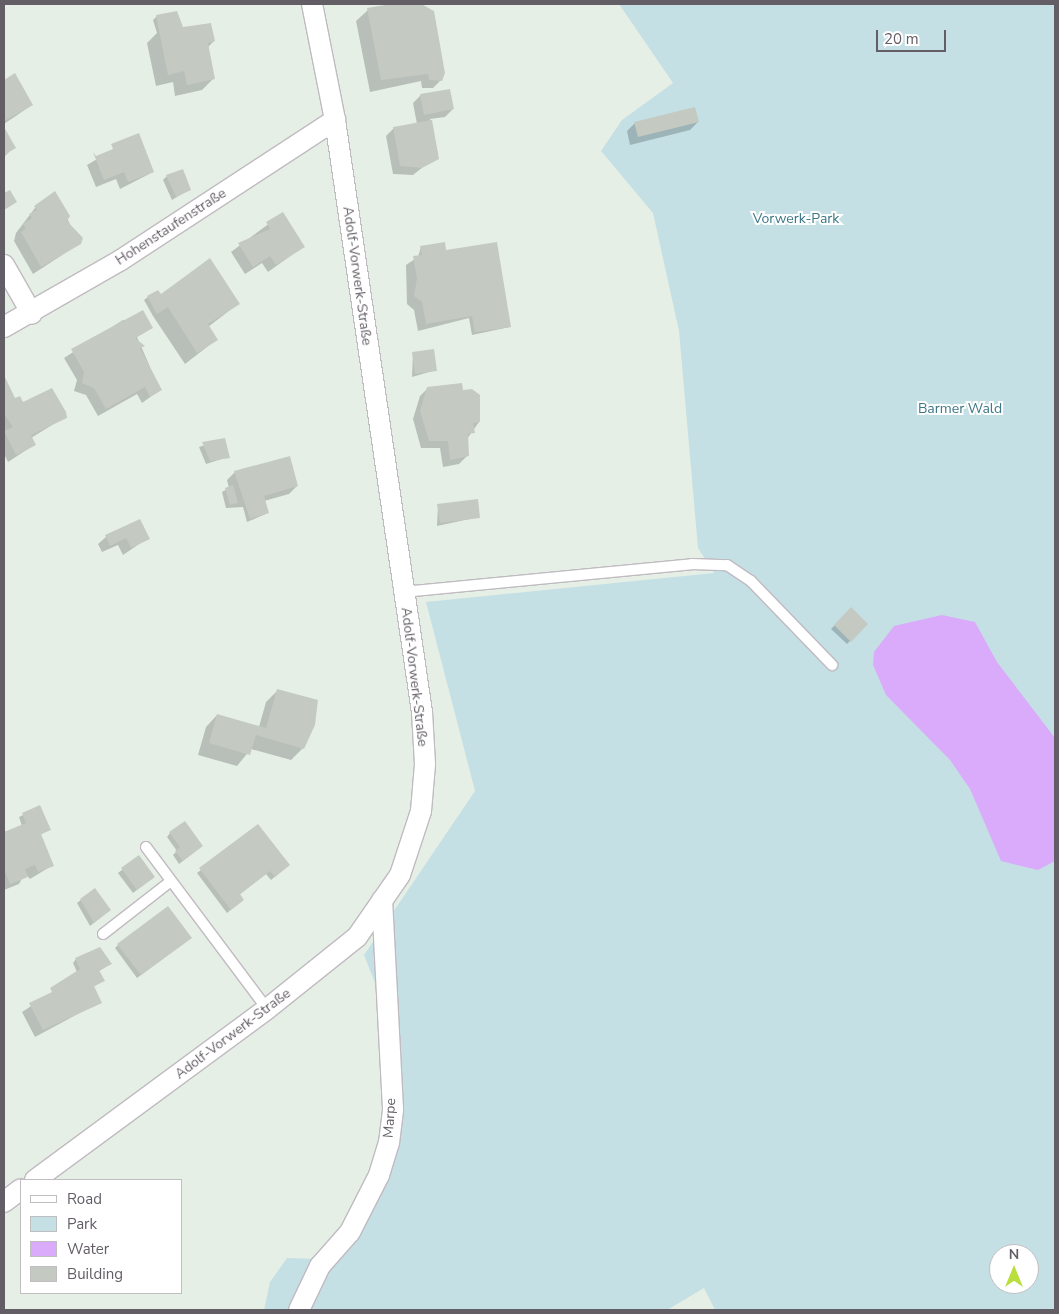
<!DOCTYPE html>
<html>
<head>
<meta charset="utf-8">
<style>
  body { margin:0 }
  #map { position:relative; width:1059px; height:1314px; overflow:hidden; background:#e6efe6; font-family:"Nunito Sans",sans-serif }
  div>[style] { position:absolute }
  .green>* { inset:0; background:#c4e0e5 }
  .water>* { inset:0; background:#daabfa }
  .shadow>* { inset:0; background:#0003 }
  .building>* { inset:0; background:#c4cac2 }
  .roads { filter:drop-shadow(1px 0 #c0bac1) drop-shadow(-1px 0 #c0bac1) drop-shadow(0 1px #c0bac1) drop-shadow(0 -1px #c0bac1) }
  .lane>* { height:10px; margin:-5px; padding:0 5px; transform-origin:5px; border-radius:5px; background:#fff }
  .street>* { height:20px; margin:-10px; padding:0 10px; transform-origin:10px; border-radius:10px; background:#fff }
  span { translate:-50% -50%; white-space:nowrap; text-align:center; line-height:1.15; -webkit-text-stroke:4px #fff; paint-order:stroke }
  .park-label { font-size:14px; color:#3c7786 }
  .street-label { font-size:14px; color:#635d65 }
  .frame { position:absolute; inset:0; border:5px solid #635d65; pointer-events:none }
  .legend { position:absolute; left:20px; top:1179px; width:162px; height:115px; box-sizing:border-box; background:#fff; border:1px solid #c1bec1; margin:0; padding:6px 9px; list-style:none; font-size:15px; color:#635d65 }
  .legend li { display:flex; align-items:center; gap:10px; height:25px }
  .legend b { width:25px; border:1px solid #c1bec1 }
  .north { position:absolute; left:989px; top:1244px; width:50px; height:50px; box-sizing:border-box; background:#fff; border:1px solid #c1bec1; border-radius:50%; rotate:0deg; font-size:14px; font-weight:700; line-height:20px; text-align:center; color:#635d65 }
  .north::after { content:''; display:block; margin:auto; width:18px; height:22px; background:#b9df3c; clip-path:polygon(50% 0,100% 100%,50% 72%,0 100%) }
  .scale { position:absolute; left:876px; top:30px; width:70px; height:22px; box-sizing:border-box; border:2px solid #635d65; border-top:0; padding-left:6px; font-size:15px; line-height:18px; white-space:nowrap; color:#635d65; -webkit-text-stroke:4px #fff; paint-order:stroke }
</style>
</head>
<body>
<div id="map">
  <div class="green">
    <div style="clip-path:polygon(evenodd,619px 4px,1055px 4px,1055px 1310px,715px 1310px,704px 1288px,667px 1310px,264px 1310px,270px 1282px,287px 1258px,321px 1259px,360px 1197px,377px 1151px,383px 1101px,379px 993px,364px 955px,475px 791px,426px 602px,714px 573px,698px 548px,679px 331px,653px 213px,601px 151px,622px 120px,673px 83px,619px 4px,999px 1254px,1029px 1254px,1029px 1284px,999px 1284px,999px 1254px)"></div>
  </div>
  <div class="water">
    <div style="clip-path:polygon(942px 615px,975px 622px,997px 662px,1055px 738px,1055px 861px,1038px 870px,1001px 861px,970px 789px,950px 760px,886px 695px,873px 665px,874px 652px,894px 626px)"></div>
  </div>
  <div class="shadow">
    <div style="clip-path:polygon(421px 4px,431px 10px,440px 81px,433px 88px,422px 88px,421px 81px,370px 92px,356px 21px,368px 10px)"></div>
    <div style="clip-path:polygon(157px 16px,214px 41px,208px 47px,214px 78px,202px 90px,175px 96px,173px 82px,156px 86px,147px 43px,157px 33px,153px 20px)"></div>
    <div style="clip-path:polygon(15px 75px,32px 105px,4px 124px,4px 81px)"></div>
    <div style="clip-path:polygon(421px 95px,453px 109px,445px 117px,430px 119px,438px 155px,413px 175px,393px 174px,386px 136px,394px 128px,417px 124px,413px 103px)"></div>
    <div style="clip-path:polygon(698px 122px,690px 130px,630px 145px,627px 131px,635px 123px)"></div>
    <div style="clip-path:polygon(4px 129px,14px 147px,4px 157px)"></div>
    <div style="clip-path:polygon(138px 135px,153px 172px,120px 189px,116px 179px,96px 187px,87px 165px)"></div>
    <div style="clip-path:polygon(167px 176px,190px 189px,172px 200px,163px 180px)"></div>
    <div style="clip-path:polygon(55px 192px,79px 244px,33px 274px,14px 241px,16px 233px,38px 204px)"></div>
    <div style="clip-path:polygon(282px 214px,303px 247px,268px 272px,262px 263px,245px 274px,231px 252px)"></div>
    <div style="clip-path:polygon(421px 247px,442px 252px,510px 327px,472px 335px,469px 318px,418px 331px,414px 310px,407px 304px,406px 265px,418px 257px)"></div>
    <div style="clip-path:polygon(148px 297px,160px 296px,238px 304px,208px 327px,216px 340px,185px 364px,153px 316px,144px 300px)"></div>
    <div style="clip-path:polygon(123px 320px,152px 328px,137px 337px,160px 390px,142px 403px,137px 394px,98px 416px,86px 395px,74px 391px,77px 380px,64px 358px)"></div>
    <div style="clip-path:polygon(413px 353px,436px 370px,412px 377px)"></div>
    <div style="clip-path:polygon(4px 378px,15px 400px,65px 417px,31px 438px,34px 445px,8px 462px,4px 454px)"></div>
    <div style="clip-path:polygon(428px 388px,462px 392px,479px 422px,467px 439px,467px 456px,459px 464px,443px 467px,440px 448px,421px 448px,413px 419px,420px 396px)"></div>
    <div style="clip-path:polygon(224px 439px,228px 457px,206px 464px,199px 447px)"></div>
    <div style="clip-path:polygon(235px 472px,297px 486px,289px 494px,264px 501px,268px 513px,247px 522px,243px 507px,226px 508px,222px 492px,229px 488px,227px 480px)"></div>
    <div style="clip-path:polygon(438px 506px,479px 517px,437px 526px)"></div>
    <div style="clip-path:polygon(106px 537px,148px 538px,123px 555px,118px 545px,102px 552px,98px 544px)"></div>
    <div style="clip-path:polygon(851px 609px,867px 624px,847px 644px,831px 629px)"></div>
    <div style="clip-path:polygon(278px 690px,303px 748px,291px 760px,251px 749px,237px 766px,198px 755px,206px 727px,217px 715px,259px 727px,266px 702px)"></div>
    <div style="clip-path:polygon(40px 807px,49px 830px,40px 835px,53px 865px,30px 879px,25px 873px,19px 884px,4px 890px,4px 833px,22px 826px,19px 817px)"></div>
    <div style="clip-path:polygon(258px 826px,284px 869px,271px 880px,266px 874px,239px 895px,239px 903px,227px 913px,197px 873px)"></div>
    <div style="clip-path:polygon(170px 833px,198px 849px,179px 864px,173px 855px,177px 851px,167px 837px)"></div>
    <div style="clip-path:polygon(139px 857px,150px 880px,133px 893px,118px 873px)"></div>
    <div style="clip-path:polygon(95px 889px,106px 913px,90px 926px,77px 903px)"></div>
    <div style="clip-path:polygon(187px 941px,137px 978px,115px 948px,118px 945px)"></div>
    <div style="clip-path:polygon(76px 959px,111px 964px,99px 971px,103px 981px,93px 987px,100px 1002px,35px 1037px,22px 1012px,67px 983px,65px 979px,77px 972px,73px 963px)"></div>
  </div>
  <div class="building">
    <div style="clip-path:polygon(391px 4px,421px 4px,434px 11px,445px 73px,442px 81px,429px 80px,428px 74px,381px 80px,367px 8px)"></div>
    <div style="clip-path:polygon(177px 11px,183px 27px,211px 23px,215px 41px,208px 43px,215px 79px,187px 85px,184px 71px,168px 75px,156px 15px)"></div>
    <div style="clip-path:polygon(15px 73px,33px 105px,4px 121px,4px 80px)"></div>
    <div style="clip-path:polygon(450px 89px,454px 109px,424px 115px,420px 94px)"></div>
    <div style="clip-path:polygon(695px 107px,699px 122px,638px 137px,634px 122px)"></div>
    <div style="clip-path:polygon(432px 120px,439px 159px,422px 168px,400px 166px,393px 127px)"></div>
    <div style="clip-path:polygon(4px 127px,16px 148px,4px 155px)"></div>
    <div style="clip-path:polygon(139px 133px,154px 172px,128px 182px,124px 172px,104px 180px,93px 152px,96px 156px,113px 149px,111px 144px)"></div>
    <div style="clip-path:polygon(183px 169px,191px 190px,176px 197px,166px 175px)"></div>
    <div style="clip-path:polygon(10px 190px,17px 202px,4px 210px,4px 193px)"></div>
    <div style="clip-path:polygon(55px 191px,70px 216px,67px 221px,83px 238px,81px 244px,41px 267px,21px 232px,26px 229px,23px 224px,32px 218px,29px 214px,37px 210px,34px 206px)"></div>
    <div style="clip-path:polygon(283px 212px,305px 247px,276px 265px,270px 256px,253px 267px,238px 243px,270px 229px,266px 222px)"></div>
    <div style="clip-path:polygon(445px 242px,446px 250px,497px 242px,511px 327px,475px 332px,472px 316px,426px 324px,422px 302px,414px 296px,417px 278px,413px 256px,422px 255px,420px 246px)"></div>
    <div style="clip-path:polygon(210px 258px,240px 304px,208px 324px,218px 340px,197px 353px,168px 307px,157px 314px,147px 296px,158px 290px,161px 294px)"></div>
    <div style="clip-path:polygon(143px 310px,153px 328px,135px 338px,145px 346px,140px 348px,162px 390px,150px 397px,145px 387px,106px 409px,94px 388px,82px 383px,84px 372px,71px 349px)"></div>
    <div style="clip-path:polygon(434px 349px,437px 371px,415px 374px,412px 352px)"></div>
    <div style="clip-path:polygon(4px 375px,15px 398px,20px 396px,23px 402px,52px 388px,66px 412px,67px 418px,31px 435px,36px 445px,16px 455px,4px 431px,13px 427px,4px 414px)"></div>
    <div style="clip-path:polygon(462px 383px,463px 390px,472px 389px,480px 395px,480px 422px,473px 423px,475px 433px,468px 434px,469px 456px,450px 460px,448px 441px,429px 441px,420px 411px,427px 387px)"></div>
    <div style="clip-path:polygon(225px 438px,230px 458px,210px 461px,202px 442px)"></div>
    <div style="clip-path:polygon(290px 456px,298px 486px,264px 496px,269px 513px,250px 519px,234px 471px)"></div>
    <div style="clip-path:polygon(233px 485px,238px 503px,230px 505px,225px 488px)"></div>
    <div style="clip-path:polygon(478px 499px,480px 518px,440px 523px,437px 504px)"></div>
    <div style="clip-path:polygon(140px 519px,150px 539px,131px 548px,126px 538px,110px 546px,105px 535px)"></div>
    <div style="clip-path:polygon(851px 607px,868px 624px,851px 642px,834px 625px)"></div>
    <div style="clip-path:polygon(277px 689px,318px 700px,315px 725px,304px 749px,256px 735px,250px 755px,209px 743px,217px 714px,266px 728px)"></div>
    <div style="clip-path:polygon(40px 805px,51px 830px,41px 834px,54px 866px,38px 872px,35px 865px,25px 869px,28px 877px,10px 884px,4px 869px,4px 832px,26px 823px,22px 813px)"></div>
    <div style="clip-path:polygon(185px 821px,203px 846px,183px 861px,175px 851px,180px 847px,169px 832px)"></div>
    <div style="clip-path:polygon(258px 824px,290px 865px,275px 877px,270px 871px,240px 894px,244px 900px,231px 910px,199px 868px)"></div>
    <div style="clip-path:polygon(139px 855px,155px 877px,137px 890px,121px 868px)"></div>
    <div style="clip-path:polygon(95px 888px,111px 910px,94px 923px,80px 899px)"></div>
    <div style="clip-path:polygon(168px 906px,192px 938px,141px 975px,117px 944px)"></div>
    <div style="clip-path:polygon(100px 947px,112px 964px,99px 970px,105px 981px,94px 986px,102px 1003px,43px 1030px,29px 1003px,52px 992px,50px 988px,80px 969px,75px 958px)"></div>
  </div>
  <div class="roads">
    <div class="lane">
      <div style="left:403px;top:592px;width:290px;rotate:-5.5deg"></div>
      <div style="left:692px;top:564px;width:35px;rotate:2deg"></div>
      <div style="left:727px;top:565px;width:29px;rotate:34deg"></div>
      <div style="left:751px;top:581px;width:117px;rotate:46deg"></div>
      <div style="left:146px;top:847px;width:202px;rotate:53.2deg"></div>
      <div style="left:103px;top:934px;width:86px;rotate:-37.9deg"></div>
    </div>
    <div class="street">
      <div style="left:4px;top:265px;width:56px;rotate:60.3deg"></div>
      <div style="left:4px;top:327px;width:135px;rotate:-29.8deg"></div>
      <div style="left:121px;top:260px;width:256px;rotate:-33.2deg"></div>
      <div style="left:35px;top:1180px;width:288px;rotate:-36.4deg"></div>
      <div style="left:267px;top:1009px;width:115px;rotate:-38.7deg"></div>
      <div style="left:357px;top:937px;width:75px;rotate:-55.3deg"></div>
      <div style="left:400px;top:875px;width:67px;rotate:-71.8deg"></div>
      <div style="left:421px;top:811px;width:47px;rotate:-85.1deg"></div>
      <div style="left:425px;top:764px;width:52px;rotate:-93.3deg"></div>
      <div style="left:422px;top:712px;width:598px;rotate:-98.36deg"></div>
      <div style="left:335px;top:120px;width:118px;rotate:-101.2deg"></div>
      <div style="left:4px;top:1202px;width:21px;rotate:-37deg"></div>
      <div style="left:299px;top:1310px;width:49px;rotate:-64.5deg"></div>
      <div style="left:320px;top:1266px;width:45px;rotate:-48.6deg"></div>
      <div style="left:350px;top:1232px;width:64px;rotate:-63deg"></div>
      <div style="left:379px;top:1175px;width:34px;rotate:-73deg"></div>
      <div style="left:389px;top:1143px;width:34px;rotate:-83deg"></div>
      <div style="left:393px;top:1109px;width:209px;rotate:-93deg"></div>
    </div>
  </div>
  <div class="park-label">
    <span style="left:796px;top:219px">Vorwerk-Park</span>
    <span style="left:960px;top:409px">Barmer Wald</span>
  </div>
  <div class="street-label">
    <span style="left:171px;top:227px;rotate:-33deg">Hohenstaufenstraße</span>
    <span style="left:357px;top:276px;rotate:82deg">Adolf-Vorwerk-Straße</span>
    <span style="left:414px;top:677px;rotate:83deg">Adolf-Vorwerk-Straße</span>
    <span style="left:233px;top:1034px;rotate:-37deg">Adolf-Vorwerk-Straße</span>
    <span style="left:390px;top:1118px;rotate:-86deg">Marpe</span>
  </div>
  <div class="frame"></div>
  <ul class="legend">
  <li><b style="height:6px;background:#fff"></b>Road</li>
  <li><b style="height:14px;background:#c4e0e5"></b>Park</li>
  <li><b style="height:14px;background:#daabfa"></b>Water</li>
  <li><b style="height:14px;background:#c4cac2"></b>Building</li>
  </ul>
  <div class="north">N</div>
  <div class="scale">20 m</div>
</div>
</body>
</html>
